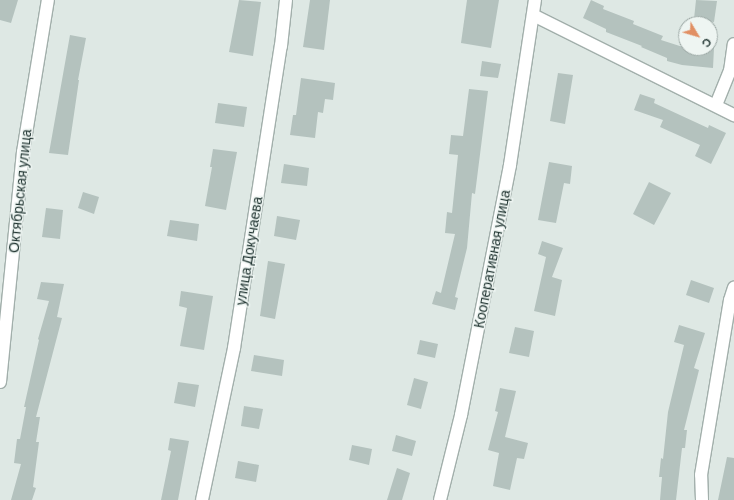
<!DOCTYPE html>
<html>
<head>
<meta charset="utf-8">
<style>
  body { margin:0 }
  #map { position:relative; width:734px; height:500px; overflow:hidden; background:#dee8e4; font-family:Barlow,sans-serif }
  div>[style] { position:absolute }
  .building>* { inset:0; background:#b4c2be }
  .roads { filter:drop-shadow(1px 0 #a2afab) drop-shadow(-1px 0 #a2afab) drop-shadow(0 1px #a2afab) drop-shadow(0 -1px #a2afab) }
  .street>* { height:12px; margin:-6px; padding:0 6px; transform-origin:6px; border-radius:6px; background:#fff }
  .secondary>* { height:12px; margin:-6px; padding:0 6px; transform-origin:6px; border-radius:6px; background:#fff }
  span { translate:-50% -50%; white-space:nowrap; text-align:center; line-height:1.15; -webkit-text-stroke:3px #eef5f2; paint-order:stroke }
  .street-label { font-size:14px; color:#213532 }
  .north { position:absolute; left:678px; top:16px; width:40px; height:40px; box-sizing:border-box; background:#eef5f2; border:1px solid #9ca8a5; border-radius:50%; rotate:128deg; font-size:11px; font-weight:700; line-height:16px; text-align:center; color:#213532 }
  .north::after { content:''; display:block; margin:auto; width:14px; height:18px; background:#e18f63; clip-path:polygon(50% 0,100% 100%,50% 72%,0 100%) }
</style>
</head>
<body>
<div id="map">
  <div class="building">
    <div style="clip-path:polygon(0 0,18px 0,11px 23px,0 20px)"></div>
    <div style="clip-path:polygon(239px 0,261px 2px,253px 56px,229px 52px)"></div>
    <div style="clip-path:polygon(310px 0,330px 0,324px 50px,303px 47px)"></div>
    <div style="clip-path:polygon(467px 0,499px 0,491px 48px,461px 43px)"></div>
    <div style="clip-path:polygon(591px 0,604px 6px,603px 9px,634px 21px,633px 24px,663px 36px,661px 40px,686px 48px,714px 48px,713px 68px,682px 65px,667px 61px,667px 58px,641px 47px,642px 46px,606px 32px,606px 29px,583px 18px)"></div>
    <div style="clip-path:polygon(696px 0,717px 1px,714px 22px,694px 19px)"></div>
    <div style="clip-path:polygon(70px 35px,86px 38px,78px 80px,79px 80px,68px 155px,49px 153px)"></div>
    <div style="clip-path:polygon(482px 61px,501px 64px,498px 78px,480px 76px)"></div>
    <div style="clip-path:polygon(558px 73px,573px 75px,565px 124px,550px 121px)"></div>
    <div style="clip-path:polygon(301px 78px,335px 83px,333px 100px,325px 99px,323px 113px,318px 112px,315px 138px,290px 135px,293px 115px,296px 115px)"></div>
    <div style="clip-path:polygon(469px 89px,488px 91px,475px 194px,472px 193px,467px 248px,455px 297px,458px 298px,455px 310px,432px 304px,436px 291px,441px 293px,455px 234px,445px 233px,447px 212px,452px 213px,458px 155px,449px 154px,451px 135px,463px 136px)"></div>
    <div style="clip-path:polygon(640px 94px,655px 99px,654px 103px,708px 128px,709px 125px,726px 133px,711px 164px,695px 156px,700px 145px,660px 127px,663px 120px,634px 110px)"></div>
    <div style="clip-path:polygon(218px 103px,247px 107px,244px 127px,215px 123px)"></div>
    <div style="clip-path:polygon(213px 149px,237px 152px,226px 210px,205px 206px,212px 167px,210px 167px)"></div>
    <div style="clip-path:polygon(549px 162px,572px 166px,570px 184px,564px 183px,556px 223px,538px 220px)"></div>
    <div style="clip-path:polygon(284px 164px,309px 168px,307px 186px,281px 183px)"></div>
    <div style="clip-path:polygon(649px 182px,671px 193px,654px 225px,633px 214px)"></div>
    <div style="clip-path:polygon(83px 192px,99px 197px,94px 214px,78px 208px)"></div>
    <div style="clip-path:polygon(46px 208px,63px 210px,60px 239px,42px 237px)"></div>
    <div style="clip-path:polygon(277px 216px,300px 220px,296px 240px,274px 236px)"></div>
    <div style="clip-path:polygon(170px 220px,199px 224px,197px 241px,167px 236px)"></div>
    <div style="clip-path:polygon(542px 241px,563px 248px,552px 277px,562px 280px,555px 316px,534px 311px,546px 257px,538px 254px)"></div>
    <div style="clip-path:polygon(268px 261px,285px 264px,275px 319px,260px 316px)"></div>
    <div style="clip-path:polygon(691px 280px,714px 288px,709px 303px,686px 295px)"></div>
    <div style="clip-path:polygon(41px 282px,64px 284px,57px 317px,62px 318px,36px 417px,40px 417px,36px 442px,39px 442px,33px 487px,36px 488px,32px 500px,11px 500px,21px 464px,14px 463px,17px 439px,20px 439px,26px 407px,24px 407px,39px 340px,38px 339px,49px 301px,37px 299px)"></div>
    <div style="clip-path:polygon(181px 291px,213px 296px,204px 350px,180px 346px,187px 308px,179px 306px)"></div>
    <div style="clip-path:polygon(679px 325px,705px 333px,694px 368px,699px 370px,684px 430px,687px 430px,685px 448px,682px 448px,676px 500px,660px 500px,662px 477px,659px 477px,661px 458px,663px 459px,668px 412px,684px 345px,674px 342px)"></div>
    <div style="clip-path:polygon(515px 327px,534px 331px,529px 357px,509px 353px)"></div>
    <div style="clip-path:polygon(420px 340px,438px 344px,435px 358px,417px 354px)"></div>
    <div style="clip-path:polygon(254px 355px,284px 360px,282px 376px,251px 371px)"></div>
    <div style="clip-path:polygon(414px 378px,428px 382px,421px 409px,407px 405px)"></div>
    <div style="clip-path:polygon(178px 382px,199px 385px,195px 407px,174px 403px)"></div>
    <div style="clip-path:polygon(500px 388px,516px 391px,505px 437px,528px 443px,524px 459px,517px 458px,510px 490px,493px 486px,499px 453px,488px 450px,498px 412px,495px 411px)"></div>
    <div style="clip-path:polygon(244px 406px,263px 409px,259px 429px,241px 426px)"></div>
    <div style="clip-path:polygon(396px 435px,416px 441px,412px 456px,392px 451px)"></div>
    <div style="clip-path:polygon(170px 438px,189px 441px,178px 500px,161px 500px,171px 451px,168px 450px)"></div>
    <div style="clip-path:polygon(352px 445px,372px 449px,369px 465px,349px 460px)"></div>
    <div style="clip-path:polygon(727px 457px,734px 458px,734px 500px,718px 500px)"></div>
    <div style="clip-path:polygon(238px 461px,259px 465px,256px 482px,235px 478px)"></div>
    <div style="clip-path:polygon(397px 468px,410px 473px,402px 500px,387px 500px)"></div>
  </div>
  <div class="roads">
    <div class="street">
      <div style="left:533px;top:15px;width:225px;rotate:26.5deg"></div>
      <div style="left:716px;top:105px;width:37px;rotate:-68deg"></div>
      <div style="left:730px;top:71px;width:27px;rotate:-82deg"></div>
      <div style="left:0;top:382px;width:231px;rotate:-84.3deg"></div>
      <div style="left:23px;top:152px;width:154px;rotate:-80.7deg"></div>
      <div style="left:202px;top:500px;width:155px;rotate:-78.1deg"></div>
      <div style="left:234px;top:348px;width:306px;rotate:-81.2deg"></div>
      <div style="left:281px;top:46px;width:46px;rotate:-83.8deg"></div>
      <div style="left:702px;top:500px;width:25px;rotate:-92deg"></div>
      <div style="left:701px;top:475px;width:177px;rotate:-80.6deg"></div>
      <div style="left:730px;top:300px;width:13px;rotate:-72deg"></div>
    </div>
    <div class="secondary">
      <div style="left:440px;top:500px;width:88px;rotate:-76.1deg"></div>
      <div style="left:461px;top:415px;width:255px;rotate:-78.9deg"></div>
      <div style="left:510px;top:165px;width:167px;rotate:-81.4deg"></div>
    </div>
  </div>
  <div class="street-label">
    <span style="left:20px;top:191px;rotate:-84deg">Октябрьская улица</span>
    <span style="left:249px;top:251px;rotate:-81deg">улица Докучаева</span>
    <span style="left:492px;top:259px;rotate:-79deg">Кооперативная улица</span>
  </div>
  <div class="north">С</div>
</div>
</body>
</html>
